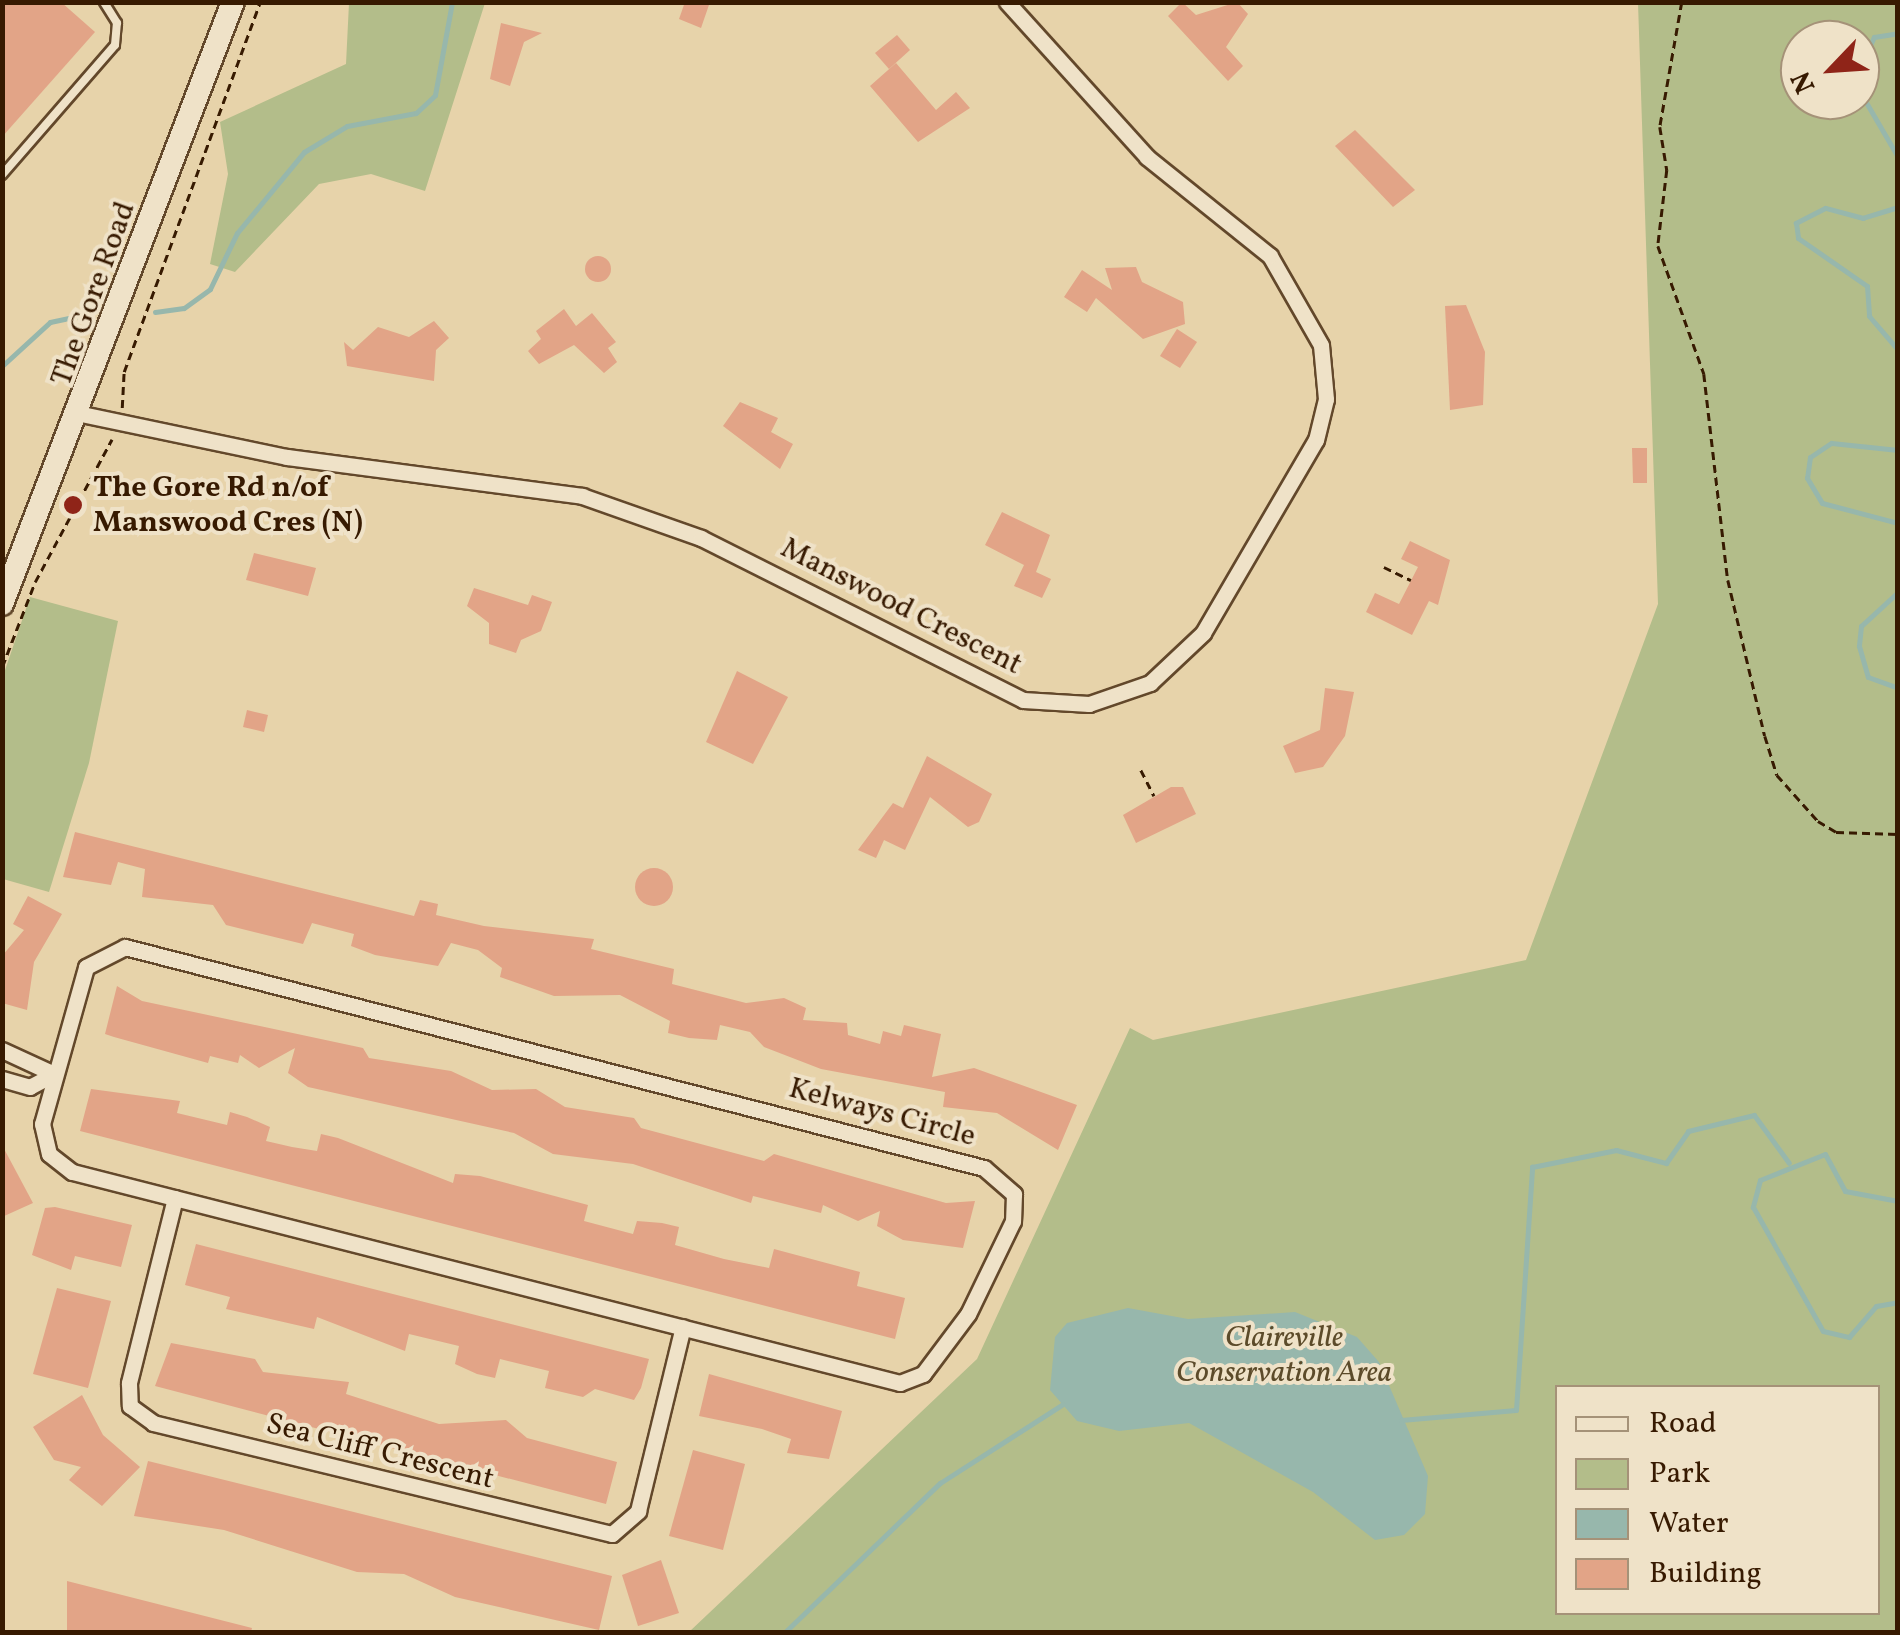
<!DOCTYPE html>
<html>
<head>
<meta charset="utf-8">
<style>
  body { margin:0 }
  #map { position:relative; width:1900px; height:1635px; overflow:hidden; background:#e7d3aa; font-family:Vollkorn,serif }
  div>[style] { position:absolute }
  .green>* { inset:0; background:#b3bd8a }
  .water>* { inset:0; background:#97b7ac }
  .stream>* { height:5px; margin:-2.5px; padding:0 2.5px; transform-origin:2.5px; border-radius:2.5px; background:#97b7ac }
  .building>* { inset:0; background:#e2a487 }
  .round { border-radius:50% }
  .path>* { height:2.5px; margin-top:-1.25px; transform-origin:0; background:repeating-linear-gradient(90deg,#371a01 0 8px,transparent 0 13px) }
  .roads { filter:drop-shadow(2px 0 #63482b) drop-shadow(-2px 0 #63482b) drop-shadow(0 2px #63482b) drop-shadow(0 -2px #63482b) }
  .service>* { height:8px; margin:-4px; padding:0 4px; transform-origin:4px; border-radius:4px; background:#efe2c8 }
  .minor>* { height:15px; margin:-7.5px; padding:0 7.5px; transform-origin:7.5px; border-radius:7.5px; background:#efe2c8 }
  .secondary>* { height:22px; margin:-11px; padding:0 11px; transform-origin:11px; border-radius:11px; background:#efe2c8 }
  .dots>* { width:28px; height:28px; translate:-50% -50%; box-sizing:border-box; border:5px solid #efe2c8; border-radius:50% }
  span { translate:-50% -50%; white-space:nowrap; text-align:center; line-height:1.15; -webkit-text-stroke:8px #efe2c8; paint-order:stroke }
  .street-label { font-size:30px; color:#371a01 }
  .poi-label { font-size:30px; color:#371a01; font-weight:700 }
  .left { translate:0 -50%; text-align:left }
  .park-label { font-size:30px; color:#5c4b2a; font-style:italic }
  .frame { position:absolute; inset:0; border:5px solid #371a01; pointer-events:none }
  .legend { position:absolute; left:1555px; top:1385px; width:325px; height:230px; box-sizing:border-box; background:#efe2c8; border:2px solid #a59278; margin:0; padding:12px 18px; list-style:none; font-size:30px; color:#371a01 }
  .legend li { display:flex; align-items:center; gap:20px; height:50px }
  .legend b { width:50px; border:2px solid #a59278 }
  .north { position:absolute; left:1780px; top:20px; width:100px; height:100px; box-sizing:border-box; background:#efe2c8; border:2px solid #a59278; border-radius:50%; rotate:245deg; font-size:28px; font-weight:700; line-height:40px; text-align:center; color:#371a01 }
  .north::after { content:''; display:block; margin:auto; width:35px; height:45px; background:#8f2418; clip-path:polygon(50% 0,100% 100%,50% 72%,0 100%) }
</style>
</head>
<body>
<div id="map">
  <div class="green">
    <div style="clip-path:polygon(349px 3px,485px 3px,425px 191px,371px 174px,319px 184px,235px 272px,210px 264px,228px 174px,220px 122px,346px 64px)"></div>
    <div style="clip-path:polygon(evenodd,1638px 3px,1897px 3px,1897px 1632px,689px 1632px,977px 1359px,1130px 1028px,1153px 1040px,1526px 960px,1658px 604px,1638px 3px,1800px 40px,1860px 40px,1860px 100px,1800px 100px,1800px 40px,1638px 3px,1558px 1388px,1878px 1388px,1878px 1612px,1558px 1612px,1558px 1388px)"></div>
    <div style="clip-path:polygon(30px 597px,118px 621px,89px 763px,49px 892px,3px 879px,3px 676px)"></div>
  </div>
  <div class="water">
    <div style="clip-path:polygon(1128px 1308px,1188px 1319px,1295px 1312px,1357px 1337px,1379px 1362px,1428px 1476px,1425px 1514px,1404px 1535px,1375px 1540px,1313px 1492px,1189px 1423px,1119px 1431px,1077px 1421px,1050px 1390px,1055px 1337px,1067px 1323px)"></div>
  </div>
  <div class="stream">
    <div style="left:1860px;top:68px;width:34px;rotate:-66deg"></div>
    <div style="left:1874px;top:37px;width:24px;rotate:-9deg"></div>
    <div style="left:1860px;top:92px;width:75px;rotate:59.7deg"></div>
    <div style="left:1898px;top:207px;width:37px;rotate:163deg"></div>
    <div style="left:1863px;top:218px;width:39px;rotate:-165deg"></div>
    <div style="left:1825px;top:208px;width:33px;rotate:153deg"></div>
    <div style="left:1796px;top:223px;width:15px;rotate:82deg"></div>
    <div style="left:1798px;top:238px;width:84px;rotate:34.8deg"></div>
    <div style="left:1867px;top:286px;width:30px;rotate:86deg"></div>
    <div style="left:1869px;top:316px;width:45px;rotate:49.5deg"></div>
    <div style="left:155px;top:312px;width:29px;rotate:-8deg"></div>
    <div style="left:184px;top:308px;width:32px;rotate:-36deg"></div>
    <div style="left:210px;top:289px;width:62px;rotate:-64.3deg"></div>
    <div style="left:237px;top:233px;width:105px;rotate:-50.4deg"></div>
    <div style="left:304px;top:152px;width:50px;rotate:-31.2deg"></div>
    <div style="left:347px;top:126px;width:70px;rotate:-10.7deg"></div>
    <div style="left:416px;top:113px;width:26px;rotate:-43deg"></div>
    <div style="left:435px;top:95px;width:95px;rotate:-79.6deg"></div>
    <div style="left:2px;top:366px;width:65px;rotate:-42.5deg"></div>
    <div style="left:50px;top:322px;width:30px;rotate:-12deg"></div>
    <div style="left:1898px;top:450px;width:67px;rotate:-174deg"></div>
    <div style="left:1831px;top:443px;width:25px;rotate:146deg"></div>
    <div style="left:1810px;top:457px;width:21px;rotate:98deg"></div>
    <div style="left:1807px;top:478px;width:29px;rotate:59deg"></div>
    <div style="left:1822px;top:503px;width:79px;rotate:14.7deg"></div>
    <div style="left:1898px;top:592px;width:50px;rotate:137.4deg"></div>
    <div style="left:1861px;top:626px;width:20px;rotate:96deg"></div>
    <div style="left:1859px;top:646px;width:32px;rotate:74deg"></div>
    <div style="left:1868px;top:677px;width:32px;rotate:20deg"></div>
    <div style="left:1898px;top:1201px;width:54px;rotate:-169.3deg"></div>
    <div style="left:1845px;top:1191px;width:42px;rotate:-118.4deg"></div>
    <div style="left:1825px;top:1154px;width:70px;rotate:158.2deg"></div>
    <div style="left:1760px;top:1180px;width:28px;rotate:105deg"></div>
    <div style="left:1753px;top:1207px;width:142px;rotate:60.6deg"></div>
    <div style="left:1823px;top:1331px;width:27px;rotate:13deg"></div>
    <div style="left:1849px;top:1337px;width:41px;rotate:-48.9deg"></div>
    <div style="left:1876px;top:1306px;width:22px;rotate:-10deg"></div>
    <div style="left:1401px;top:1420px;width:115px;rotate:-5deg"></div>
    <div style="left:1516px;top:1410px;width:244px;rotate:-86.2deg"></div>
    <div style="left:1532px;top:1167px;width:86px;rotate:-11.4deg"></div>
    <div style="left:1616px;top:1150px;width:52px;rotate:14.6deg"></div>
    <div style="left:1666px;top:1163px;width:39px;rotate:-55deg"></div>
    <div style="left:1688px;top:1131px;width:68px;rotate:-13.6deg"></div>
    <div style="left:1754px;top:1115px;width:59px;rotate:53.9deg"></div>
    <div style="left:785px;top:1632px;width:215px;rotate:-43.9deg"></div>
    <div style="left:940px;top:1483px;width:146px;rotate:-32.7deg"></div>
  </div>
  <div class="building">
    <div style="clip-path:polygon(2px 2px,61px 2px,95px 32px,2px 137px)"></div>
    <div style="clip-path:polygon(685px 2px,710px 2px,701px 28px,679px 19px)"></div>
    <div style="clip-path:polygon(1182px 2px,1196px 15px,1237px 2px,1248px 14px,1226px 47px,1243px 66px,1228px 81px,1168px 16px)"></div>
    <div style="clip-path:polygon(501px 23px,542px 33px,524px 42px,510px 86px,490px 79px)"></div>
    <div style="clip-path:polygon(897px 35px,910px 50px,889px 69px,875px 53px)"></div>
    <div style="clip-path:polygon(896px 63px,936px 110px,956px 92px,970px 108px,918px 142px,870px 86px)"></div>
    <div style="clip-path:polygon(1355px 130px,1415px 190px,1393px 207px,1335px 146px)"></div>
    <div class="round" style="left:585px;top:256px;width:26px;height:26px"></div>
    <div style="clip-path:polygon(1136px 267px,1142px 282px,1183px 302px,1185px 324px,1143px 339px,1096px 298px,1087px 312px,1064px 297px,1082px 270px,1112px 290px,1105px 268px)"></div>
    <div style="clip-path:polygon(1466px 305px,1485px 352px,1483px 405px,1450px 410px,1445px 306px)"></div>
    <div style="clip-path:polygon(564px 309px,576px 326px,592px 313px,616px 342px,608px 348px,617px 362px,604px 373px,574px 345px,539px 364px,528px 351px,541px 339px,536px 331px)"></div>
    <div style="clip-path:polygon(434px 321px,449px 338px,436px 350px,434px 381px,347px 366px,344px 342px,353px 350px,378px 327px,409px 337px)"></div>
    <div style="clip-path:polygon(1177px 329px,1197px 342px,1180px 368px,1160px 356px)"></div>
    <div style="clip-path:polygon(740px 402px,778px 418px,771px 432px,793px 444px,780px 469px,723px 426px)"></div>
    <div style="clip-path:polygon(1632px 448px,1647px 448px,1647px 483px,1633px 483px)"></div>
    <div style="clip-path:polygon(1002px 512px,1050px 535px,1036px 572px,1051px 579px,1042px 598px,1014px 586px,1024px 565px,985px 545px)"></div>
    <div style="clip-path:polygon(1410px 541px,1450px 560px,1438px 605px,1429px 601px,1412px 635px,1366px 612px,1375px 593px,1399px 604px,1418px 567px,1401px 559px)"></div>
    <div style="clip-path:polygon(254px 553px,316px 568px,308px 596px,246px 580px)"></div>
    <div style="clip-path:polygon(474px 588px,528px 605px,532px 595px,552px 602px,541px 631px,521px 640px,516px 653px,489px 644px,489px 623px,467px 606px)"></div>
    <div style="clip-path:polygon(737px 671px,788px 697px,753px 764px,706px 742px)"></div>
    <div style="clip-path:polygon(1325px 688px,1354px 692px,1345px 736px,1323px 767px,1295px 773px,1283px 746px,1320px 730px)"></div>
    <div style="clip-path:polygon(247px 710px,268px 715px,264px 732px,243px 727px)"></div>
    <div style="clip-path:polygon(927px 756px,992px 794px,979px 822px,968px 827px,930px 797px,905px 850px,884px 840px,876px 858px,858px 850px,893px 803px,903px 808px)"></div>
    <div style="clip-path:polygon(1171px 787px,1183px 787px,1196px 814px,1136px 843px,1123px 815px)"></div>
    <div style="clip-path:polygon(75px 832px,414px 916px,420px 900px,438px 904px,436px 915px,484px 926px,594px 939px,591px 949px,674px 969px,672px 984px,746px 1003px,784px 998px,806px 1008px,803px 1020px,847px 1023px,848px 1035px,880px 1044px,883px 1031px,901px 1036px,904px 1025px,941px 1034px,932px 1077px,974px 1068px,1077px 1105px,1058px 1150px,997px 1113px,943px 1107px,945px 1092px,821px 1069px,764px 1047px,750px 1032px,720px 1025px,717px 1040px,689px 1038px,668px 1033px,670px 1021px,620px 995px,554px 996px,500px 977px,502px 968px,478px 950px,451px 943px,438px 966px,375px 955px,351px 946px,354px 934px,312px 923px,303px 944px,226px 925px,213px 905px,142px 897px,145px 869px,118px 862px,111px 885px,63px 877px)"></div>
    <div class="round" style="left:635px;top:868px;width:38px;height:38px"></div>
    <div style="clip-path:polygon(28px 896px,62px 914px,34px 962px,27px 1010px,2px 1003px,2px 956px,24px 930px,13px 924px)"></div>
    <div style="clip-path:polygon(117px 986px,142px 1001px,363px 1048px,369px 1058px,451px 1071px,492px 1090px,536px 1089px,565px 1107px,634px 1118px,641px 1128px,764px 1161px,774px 1154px,946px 1203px,975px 1201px,963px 1248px,903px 1240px,877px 1226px,880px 1211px,858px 1221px,823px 1205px,821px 1213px,753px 1196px,751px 1203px,633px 1164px,553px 1154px,514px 1133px,308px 1087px,288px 1073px,295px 1048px,259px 1068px,240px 1055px,238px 1063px,210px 1056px,208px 1063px,114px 1037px,105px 1034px)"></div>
    <div style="clip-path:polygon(91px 1089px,180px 1101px,177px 1113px,227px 1125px,230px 1112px,247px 1117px,270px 1127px,266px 1141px,292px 1147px,317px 1151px,321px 1134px,338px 1138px,453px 1183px,455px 1174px,480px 1176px,588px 1205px,584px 1221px,633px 1234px,637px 1221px,662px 1223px,679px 1227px,675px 1245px,724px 1259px,769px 1268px,774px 1249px,860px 1272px,857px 1286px,905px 1298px,895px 1339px,80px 1131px)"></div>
    <div style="clip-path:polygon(2px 1145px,33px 1203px,2px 1217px)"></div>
    <div style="clip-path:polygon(55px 1207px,132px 1225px,121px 1267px,75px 1256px,71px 1270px,32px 1255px,45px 1208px)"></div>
    <div style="clip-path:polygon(196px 1244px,649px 1359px,641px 1388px,634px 1400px,595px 1389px,583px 1397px,545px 1388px,549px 1371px,500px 1359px,495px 1378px,477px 1374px,455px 1364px,459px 1346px,409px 1334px,405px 1351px,317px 1317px,314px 1329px,226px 1309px,230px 1297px,185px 1285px)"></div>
    <div style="clip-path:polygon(57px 1288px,111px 1301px,88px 1388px,33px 1374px)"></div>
    <div style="clip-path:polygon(171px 1343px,255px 1359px,263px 1372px,349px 1382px,346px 1394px,439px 1424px,506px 1420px,527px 1438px,617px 1462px,606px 1504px,155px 1386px)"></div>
    <div style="clip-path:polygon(709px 1374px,842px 1411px,829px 1459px,787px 1453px,791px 1439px,762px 1429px,699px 1416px)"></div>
    <div style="clip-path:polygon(82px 1395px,103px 1435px,140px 1467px,102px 1506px,69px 1480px,81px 1467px,54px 1460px,33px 1427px)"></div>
    <div style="clip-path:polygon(693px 1450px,745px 1464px,723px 1550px,669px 1536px)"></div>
    <div style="clip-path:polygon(148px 1461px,612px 1576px,599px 1630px,455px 1597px,404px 1574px,357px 1572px,224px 1530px,134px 1516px)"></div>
    <div style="clip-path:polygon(661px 1560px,679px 1613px,638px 1626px,622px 1575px)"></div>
    <div style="clip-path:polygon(67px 1581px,252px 1628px,251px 1632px,67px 1632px)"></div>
  </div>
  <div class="path">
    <div style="left:1682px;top:2px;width:127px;rotate:100deg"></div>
    <div style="left:1660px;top:127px;width:44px;rotate:80.8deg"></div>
    <div style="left:1667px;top:170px;width:77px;rotate:96.8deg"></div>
    <div style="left:1658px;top:246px;width:136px;rotate:70.2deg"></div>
    <div style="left:1704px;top:374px;width:207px;rotate:83.4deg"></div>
    <div style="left:1728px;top:580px;width:160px;rotate:76.7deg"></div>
    <div style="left:1765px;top:736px;width:41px;rotate:72.9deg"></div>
    <div style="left:1777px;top:775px;width:62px;rotate:48.3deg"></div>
    <div style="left:1818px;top:821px;width:21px;rotate:31deg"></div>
    <div style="left:1836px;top:832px;width:62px;rotate:1.8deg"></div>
    <div style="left:122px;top:408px;width:36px;rotate:-87deg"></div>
    <div style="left:124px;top:372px;width:394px;rotate:-69.8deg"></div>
    <div style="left:1384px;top:567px;width:30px;rotate:26deg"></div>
    <div style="left:2px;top:667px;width:91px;rotate:-68.8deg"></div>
    <div style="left:35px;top:582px;width:162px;rotate:-61.7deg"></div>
    <div style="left:1141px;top:770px;width:29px;rotate:63deg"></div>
  </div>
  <div class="roads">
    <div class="service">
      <div style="left:2px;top:175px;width:172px;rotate:-49deg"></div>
      <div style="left:115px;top:45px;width:22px;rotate:-85deg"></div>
      <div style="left:117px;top:23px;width:25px;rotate:-122deg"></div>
    </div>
    <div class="minor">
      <div style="left:81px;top:414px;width:210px;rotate:11.8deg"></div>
      <div style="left:287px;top:457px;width:298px;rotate:7.5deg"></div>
      <div style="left:582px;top:496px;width:126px;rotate:19.4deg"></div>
      <div style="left:701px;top:538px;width:360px;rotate:26.7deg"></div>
      <div style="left:1023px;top:700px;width:66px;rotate:3.5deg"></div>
      <div style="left:1089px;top:704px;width:65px;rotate:-19deg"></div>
      <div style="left:1150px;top:683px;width:73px;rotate:-43.3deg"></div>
      <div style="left:1203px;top:633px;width:224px;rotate:-59.7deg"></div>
      <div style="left:1316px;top:440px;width:42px;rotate:-76.3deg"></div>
      <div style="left:1326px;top:399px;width:54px;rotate:-95.3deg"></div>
      <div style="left:1321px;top:345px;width:103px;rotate:-119.8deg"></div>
      <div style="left:1270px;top:256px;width:158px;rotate:-141.2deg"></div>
      <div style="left:1147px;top:157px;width:209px;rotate:-132.1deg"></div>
      <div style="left:125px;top:947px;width:887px;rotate:14.43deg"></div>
      <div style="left:984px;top:1168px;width:40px;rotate:41deg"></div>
      <div style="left:1014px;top:1194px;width:27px;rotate:92deg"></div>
      <div style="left:1013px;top:1221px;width:103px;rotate:115.8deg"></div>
      <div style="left:968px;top:1314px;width:75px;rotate:126.9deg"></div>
      <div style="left:923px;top:1374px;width:25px;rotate:159deg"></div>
      <div style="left:900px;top:1383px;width:854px;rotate:-165.7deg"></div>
      <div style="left:72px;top:1172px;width:29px;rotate:-142deg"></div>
      <div style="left:49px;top:1154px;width:31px;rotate:-103deg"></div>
      <div style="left:42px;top:1124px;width:163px;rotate:-74.3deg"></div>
      <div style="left:86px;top:967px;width:44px;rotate:-27.1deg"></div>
      <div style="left:2px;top:1050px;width:57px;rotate:24.8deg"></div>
      <div style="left:54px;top:1074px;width:27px;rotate:152deg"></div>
      <div style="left:30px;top:1087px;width:29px;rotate:-164deg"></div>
      <div style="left:175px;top:1198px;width:191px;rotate:104deg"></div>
      <div style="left:129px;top:1383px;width:23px;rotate:88deg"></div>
      <div style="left:130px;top:1406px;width:29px;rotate:36deg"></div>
      <div style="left:153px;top:1423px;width:472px;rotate:13.6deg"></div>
      <div style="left:612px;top:1534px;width:35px;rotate:-41deg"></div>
      <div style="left:638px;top:1511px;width:189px;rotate:-76.3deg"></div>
    </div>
    <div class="secondary">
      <div style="left:2px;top:604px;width:645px;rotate:-69.01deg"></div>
    </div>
  </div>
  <div class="dots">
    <div style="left:73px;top:505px;background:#8f2418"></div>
  </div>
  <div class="street-label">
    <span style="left:94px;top:294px;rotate:-70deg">The Gore Road</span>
    <span style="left:901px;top:607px;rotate:27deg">Manswood Crescent</span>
    <span style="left:882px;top:1113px;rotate:15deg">Kelways Circle</span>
    <span style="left:380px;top:1452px;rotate:14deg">Sea Cliff Crescent</span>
  </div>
  <div class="poi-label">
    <span class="left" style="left:93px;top:505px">The Gore Rd n/of<br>Manswood Cres (N)</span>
  </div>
  <div class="park-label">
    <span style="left:1284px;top:1355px">Claireville<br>Conservation Area</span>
  </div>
  <div class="frame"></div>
  <ul class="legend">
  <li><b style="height:12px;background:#efe2c8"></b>Road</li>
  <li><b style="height:28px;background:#b3bd8a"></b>Park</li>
  <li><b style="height:28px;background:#97b7ac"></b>Water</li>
  <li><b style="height:28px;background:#e2a487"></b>Building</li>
  </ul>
  <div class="north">N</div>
</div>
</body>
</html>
